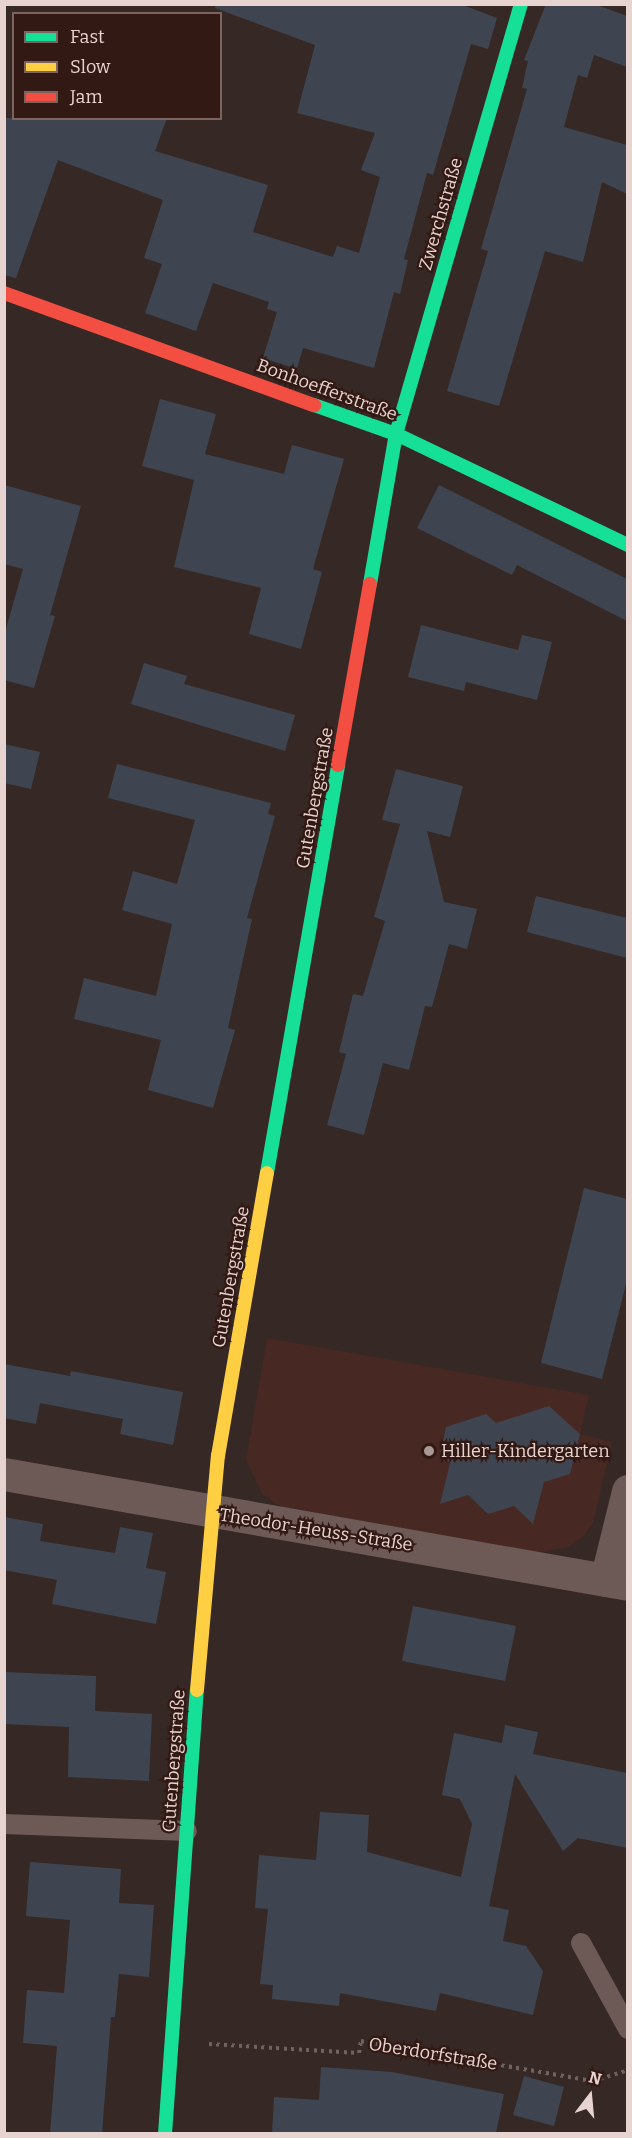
<!DOCTYPE html>
<html>
<head>
<meta charset="utf-8">
<style>
  body { margin:0 }
  #map { position:relative; width:632px; height:2138px; overflow:hidden; background:#362825; font-family:Bitter,serif }
  div>[style] { position:absolute }
  .built>* { inset:0; background:#472822 }
  .building>* { inset:0; background:#3f4550 }
  .path>* { height:4px; margin-top:-2px; transform-origin:0; background:repeating-linear-gradient(90deg,#71625f 0 3px,transparent 0 7.5px) }
  .lane>* { height:20px; margin:-10px; padding:0 10px; transform-origin:10px; border-radius:10px; background:#6d5956 }
  .street>* { height:33px; margin:-16.5px; padding:0 16.5px; transform-origin:16.5px; border-radius:16.5px; background:#6d5956 }
  .fast>* { height:14px; margin:-7px; padding:0 7px; transform-origin:7px; border-radius:7px; background:#16e098 }
  .slow>* { height:14px; margin:-7px; padding:0 7px; transform-origin:7px; border-radius:7px; background:#ffcf43 }
  .jam>* { height:14px; margin:-7px; padding:0 7px; transform-origin:7px; border-radius:7px; background:#f24e42 }
  .dots>* { width:16px; height:16px; translate:-50% -50%; box-sizing:border-box; border:3px solid #331914; border-radius:50% }
  span { translate:-50% -50%; white-space:nowrap; text-align:center; line-height:1.15; -webkit-text-stroke:4.5px #331914; paint-order:stroke }
  .street-label { font-size:18px; color:#e7d4d0 }
  .poi-label { font-size:18px; color:#e7d4d0 }
  .left { translate:0 -50%; text-align:left }
  .frame { position:absolute; inset:0; border:6px solid #e7d4d0; pointer-events:none }
  .legend { position:absolute; left:12px; top:12px; width:210px; height:108px; box-sizing:border-box; background:#331914; border:2px solid #7b645f; margin:0; padding:8px 10px; list-style:none; font-size:18px; color:#e7d4d0 }
  .legend li { display:flex; align-items:center; gap:12px; height:30px }
  .legend b { width:30px; border:2px solid #7b645f }
  .north { position:absolute; left:560px; top:2066px; width:60px; height:60px; -webkit-text-stroke:4px #331914; paint-order:stroke; rotate:16deg; font-size:16px; font-weight:700; line-height:24px; text-align:center; color:#e7d4d0 }
  .north::after { content:''; display:block; margin:auto; width:21px; height:27px; background:#e7d4d0; clip-path:polygon(50% 0,100% 100%,50% 72%,0 100%) }
</style>
</head>
<body>
<div id="map">
  <div class="built">
    <div style="clip-path:polygon(267px 1338px,589px 1395px,580px 1434px,612px 1442px,593px 1523px,582px 1538px,566px 1548px,530px 1553px,294px 1511px,276px 1504px,262px 1493px,246px 1460px)"></div>
  </div>
  <div class="building">
    <div style="clip-path:polygon(216px 4px,460px 4px,497px 18px,488px 49px,471px 44px,433px 175px,427px 173px,404px 259px,408px 260px,400px 294px,394px 292px,374px 368px,303px 348px,297px 369px,263px 358px,277px 312px,267px 309px,269px 302px,213px 283px,196px 331px,145px 313px,162px 264px,144px 258px,163px 200px,58px 160px,16px 278px,4px 275px,4px 118px,167px 118px,155px 151px,268px 185px,253px 232px,333px 257px,337px 246px,359px 253px,380px 177px,361px 170px,375px 133px,297px 113px,315px 45px,215px 8px)"></div>
    <div style="clip-path:polygon(546px 4px,594px 4px,627px 16px,627px 67px,594px 55px,587px 78px,578px 75px,564px 127px,627px 145px,627px 194px,602px 182px,583px 262px,545px 251px,499px 406px,447px 391px,488px 251px,481px 249px,527px 89px,522px 88px,528px 61px,524px 60px)"></div>
    <div style="clip-path:polygon(160px 399px,216px 414px,205px 454px,284px 474px,292px 445px,344px 459px,313px 569px,322px 572px,301px 649px,249px 634px,261px 588px,174px 567px,194px 480px,142px 466px)"></div>
    <div style="clip-path:polygon(4px 485px,81px 506px,50px 615px,55px 616px,34px 688px,4px 680px,4px 636px,23px 569px,4px 564px)"></div>
    <div style="clip-path:polygon(439px 485px,627px 579px,627px 621px,517px 565px,512px 575px,417px 528px)"></div>
    <div style="clip-path:polygon(421px 625px,518px 650px,522px 635px,552px 642px,537px 700px,466px 682px,464px 691px,408px 677px)"></div>
    <div style="clip-path:polygon(144px 663px,187px 676px,184px 684px,295px 715px,285px 751px,131px 704px)"></div>
    <div style="clip-path:polygon(4px 744px,40px 752px,31px 789px,4px 783px)"></div>
    <div style="clip-path:polygon(117px 764px,271px 803px,268px 814px,275px 816px,247px 918px,252px 919px,228px 1028px,235px 1030px,213px 1108px,148px 1090px,161px 1040px,74px 1019px,84px 978px,156px 996px,172px 924px,122px 910px,133px 871px,177px 884px,195px 820px,108px 798px)"></div>
    <div style="clip-path:polygon(396px 769px,463px 786px,450px 837px,427px 831px,444px 902px,477px 909px,467px 949px,449px 944px,432px 1007px,425px 1006px,409px 1070px,383px 1063px,364px 1135px,327px 1125px,346px 1054px,339px 1052px,353px 994px,363px 996px,385px 921px,374px 917px,400px 824px,382px 820px)"></div>
    <div style="clip-path:polygon(536px 896px,627px 918px,627px 958px,527px 932px)"></div>
    <div style="clip-path:polygon(584px 1188px,627px 1199px,627px 1280px,602px 1379px,541px 1363px)"></div>
    <div style="clip-path:polygon(4px 1364px,70px 1376px,71px 1371px,183px 1392px,173px 1445px,120px 1434px,123px 1419px,40px 1403px,36px 1424px,4px 1418px)"></div>
    <div style="clip-path:polygon(549px 1406px,580px 1434px,570px 1474px,544px 1482px,533px 1524px,514px 1506px,488px 1514px,468px 1495px,440px 1504px,450px 1463px,440px 1454px,446px 1427px,486px 1414px,496px 1423px)"></div>
    <div style="clip-path:polygon(4px 1517px,43px 1524px,40px 1541px,115px 1553px,120px 1527px,153px 1533px,146px 1568px,166px 1572px,156px 1624px,52px 1604px,57px 1580px,4px 1570px)"></div>
    <div style="clip-path:polygon(413px 1606px,516px 1626px,505px 1681px,402px 1661px)"></div>
    <div style="clip-path:polygon(4px 1672px,96px 1676px,95px 1711px,152px 1714px,149px 1781px,68px 1777px,69px 1727px,4px 1724px)"></div>
    <div style="clip-path:polygon(505px 1725px,538px 1732px,533px 1754px,627px 1773px,627px 1848px,578px 1838px,563px 1851px,515px 1774px,489px 1906px,509px 1910px,503px 1941px,526px 1946px,543px 1971px,533px 2015px,440px 1993px,436px 2011px,340px 1993px,339px 2006px,272px 1999px,273px 1985px,260px 1984px,268px 1909px,255px 1908px,259px 1855px,316px 1860px,320px 1812px,369px 1815px,367px 1852px,461px 1877px,472px 1824px,460px 1799px,442px 1795px,454px 1733px,502px 1743px)"></div>
    <div style="clip-path:polygon(30px 1862px,121px 1869px,119px 1903px,154px 1905px,149px 1977px,119px 1974px,115px 2017px,111px 2017px,102px 2133px,50px 2133px,57px 2046px,23px 2043px,27px 1990px,64px 1993px,70px 1920px,26px 1916px)"></div>
    <div style="clip-path:polygon(321px 2067px,392px 2072px,504px 2094px,496px 2133px,272px 2133px,274px 2097px,319px 2100px)"></div>
    <div style="clip-path:polygon(524px 2076px,564px 2087px,554px 2126px,513px 2115px)"></div>
  </div>
  <div class="path">
    <div style="left:209px;top:2044px;width:150px;rotate:3.4deg"></div>
    <div style="left:359px;top:2053px;width:12px;rotate:-81deg"></div>
    <div style="left:361px;top:2041px;width:235px;rotate:9.8deg"></div>
    <div style="left:593px;top:2081px;width:37px;rotate:-17deg"></div>
  </div>
  <div class="lane">
    <div style="left:4px;top:1824px;width:183px;rotate:2.2deg"></div>
    <div style="left:581px;top:1943px;width:98px;rotate:61.3deg"></div>
  </div>
  <div class="street">
    <div style="left:4px;top:1474px;width:634px;rotate:10deg"></div>
    <div style="left:606px;top:1580px;width:92px;rotate:-76.1deg"></div>
  </div>
  <div class="fast">
    <div style="left:314px;top:405px;width:87px;rotate:19.5deg"></div>
    <div style="left:396px;top:434px;width:257px;rotate:25.6deg"></div>
    <div style="left:370px;top:584px;width:152px;rotate:-80.2deg"></div>
    <div style="left:396px;top:434px;width:448px;rotate:-73.8deg"></div>
    <div style="left:267px;top:1173px;width:414px;rotate:-80.1deg"></div>
    <div style="left:165px;top:2134px;width:445px;rotate:-85.9deg"></div>
  </div>
  <div class="slow">
    <div style="left:197px;top:1690px;width:235px;rotate:-84.9deg"></div>
    <div style="left:218px;top:1456px;width:287px;rotate:-80.2deg"></div>
  </div>
  <div class="jam">
    <div style="left:4px;top:293px;width:330px;rotate:19.9deg"></div>
    <div style="left:338px;top:765px;width:184px;rotate:-80deg"></div>
  </div>
  <div class="dots">
    <div style="left:429px;top:1451px;background:#a99894"></div>
  </div>
  <div class="street-label">
    <span style="left:441px;top:214px;rotate:-74deg">Zwerchstraße</span>
    <span style="left:327px;top:390px;rotate:20deg">Bonhoefferstraße</span>
    <span style="left:315px;top:798px;rotate:-80deg">Gutenbergstraße</span>
    <span style="left:231px;top:1277px;rotate:-80deg">Gutenbergstraße</span>
    <span style="left:316px;top:1530px;rotate:9deg">Theodor-Heuss-Straße</span>
    <span style="left:174px;top:1761px;rotate:-86deg">Gutenbergstraße</span>
    <span style="left:433px;top:2054px;rotate:9deg">Oberdorfstraße</span>
  </div>
  <div class="poi-label">
    <span class="left" style="left:441px;top:1451px">Hiller-Kindergarten</span>
  </div>
  <div class="frame"></div>
  <ul class="legend">
  <li><b style="height:8px;background:#16e098"></b>Fast</li>
  <li><b style="height:8px;background:#ffcf43"></b>Slow</li>
  <li><b style="height:8px;background:#f24e42"></b>Jam</li>
  </ul>
  <div class="north">N</div>
</div>
</body>
</html>
